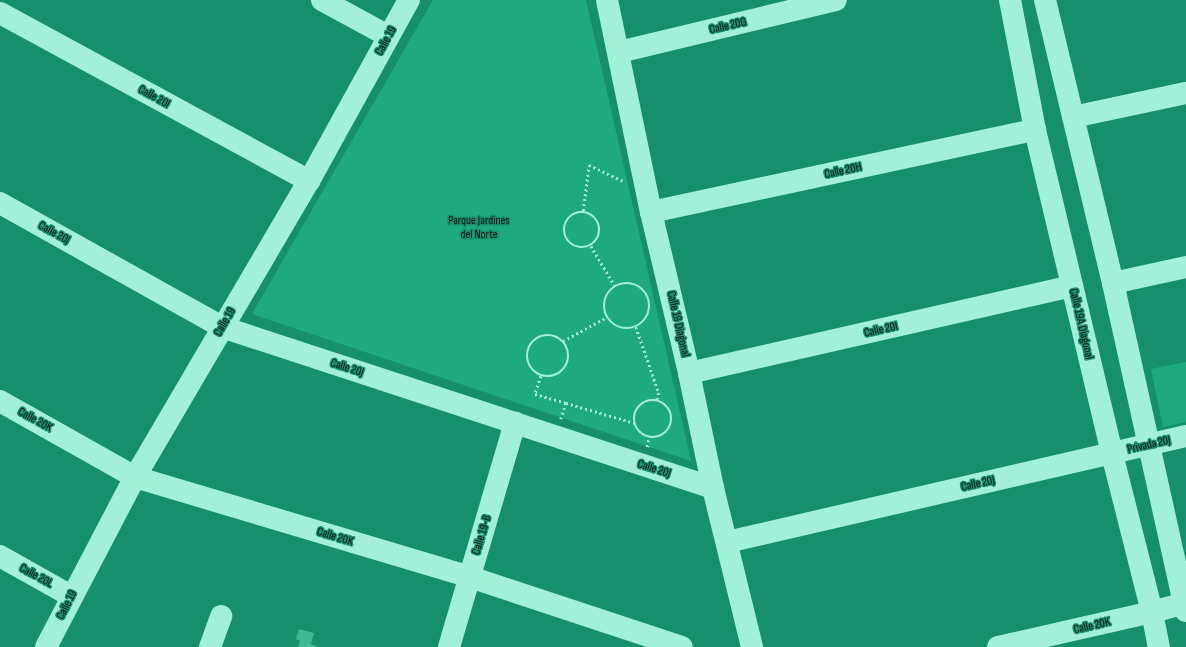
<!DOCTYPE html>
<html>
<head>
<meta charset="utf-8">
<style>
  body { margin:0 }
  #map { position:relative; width:1186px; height:647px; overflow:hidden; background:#16906c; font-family:"Sofia Sans Condensed",sans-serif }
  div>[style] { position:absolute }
  .green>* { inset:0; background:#1faa7e }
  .building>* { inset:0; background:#3fb993 }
  .path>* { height:2.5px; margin-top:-1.25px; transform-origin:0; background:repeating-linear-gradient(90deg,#a3f0d8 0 2px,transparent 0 5px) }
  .path>.ring { margin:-1.25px; padding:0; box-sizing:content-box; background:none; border:2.5px solid #a3f0d8; border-radius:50% }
  .minor>* { height:22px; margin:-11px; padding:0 11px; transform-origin:11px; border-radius:11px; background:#a3f0d8 }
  span { translate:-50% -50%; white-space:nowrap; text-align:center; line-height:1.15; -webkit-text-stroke:3px #16906c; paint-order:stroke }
  .street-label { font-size:12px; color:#111 }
  .park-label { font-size:12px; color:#111 }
</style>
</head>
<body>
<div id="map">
  <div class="green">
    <div style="clip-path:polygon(433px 0,586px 0,691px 461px,252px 314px)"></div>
    <div style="clip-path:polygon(1186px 362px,1186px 422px,1163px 427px,1151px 369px)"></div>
  </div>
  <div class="building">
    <div style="clip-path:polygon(299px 629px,314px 633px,311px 644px,318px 647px,298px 647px,300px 641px,296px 639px)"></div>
  </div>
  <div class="path">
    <div style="left:583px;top:211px;width:46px;rotate:-82.6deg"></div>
    <div style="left:589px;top:165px;width:38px;rotate:25deg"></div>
    <div class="ring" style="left:564px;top:212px;width:33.5px;height:33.5px"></div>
    <div style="left:591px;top:246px;width:47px;rotate:59deg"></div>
    <div class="ring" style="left:604px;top:283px;width:43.5px;height:43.5px"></div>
    <div style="left:636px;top:327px;width:70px;rotate:70.8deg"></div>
    <div style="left:659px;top:393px;width:7px;rotate:106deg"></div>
    <div class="ring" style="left:527px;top:335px;width:39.5px;height:39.5px"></div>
    <div style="left:563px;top:341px;width:50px;rotate:-28.6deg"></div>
    <div style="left:541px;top:376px;width:19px;rotate:108deg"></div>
    <div style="left:535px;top:394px;width:32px;rotate:16deg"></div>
    <div style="left:566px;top:403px;width:17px;rotate:107deg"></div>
    <div class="ring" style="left:634px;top:400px;width:35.5px;height:35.5px"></div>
    <div style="left:566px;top:403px;width:72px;rotate:16.2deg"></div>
    <div style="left:647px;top:447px;width:10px;rotate:-79deg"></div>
  </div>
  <div class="minor">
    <div style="left:322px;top:0;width:75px;rotate:28.6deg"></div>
    <div style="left:607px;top:0;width:217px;rotate:78.3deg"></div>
    <div style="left:651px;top:212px;width:165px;rotate:76.7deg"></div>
    <div style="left:689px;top:373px;width:117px;rotate:78.2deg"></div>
    <div style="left:713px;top:488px;width:164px;rotate:76.2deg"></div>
    <div style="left:1010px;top:0;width:132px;rotate:79.1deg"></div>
    <div style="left:1035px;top:130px;width:333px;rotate:76.6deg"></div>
    <div style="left:1112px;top:454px;width:163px;rotate:75.8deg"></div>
    <div style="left:1152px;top:612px;width:36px;rotate:79deg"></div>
    <div style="left:1045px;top:0;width:291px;rotate:76.5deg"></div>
    <div style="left:1113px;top:283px;width:336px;rotate:77.5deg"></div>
    <div style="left:0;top:13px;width:352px;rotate:28.5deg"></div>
    <div style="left:619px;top:52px;width:223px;rotate:-13.5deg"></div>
    <div style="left:1073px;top:117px;width:116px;rotate:-12deg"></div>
    <div style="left:0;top:203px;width:254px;rotate:29.2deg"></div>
    <div style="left:222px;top:327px;width:517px;rotate:18.15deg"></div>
    <div style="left:651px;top:212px;width:393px;rotate:-12.1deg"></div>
    <div style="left:1113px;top:283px;width:75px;rotate:-12.4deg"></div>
    <div style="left:689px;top:373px;width:393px;rotate:-12.8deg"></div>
    <div style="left:0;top:401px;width:155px;rotate:29.4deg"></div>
    <div style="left:135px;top:477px;width:350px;rotate:16.6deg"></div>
    <div style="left:470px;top:577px;width:223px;rotate:18.3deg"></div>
    <div style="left:727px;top:542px;width:471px;rotate:-13deg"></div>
    <div style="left:0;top:556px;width:81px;rotate:29.4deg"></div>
    <div style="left:46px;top:647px;width:192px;rotate:-62.4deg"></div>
    <div style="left:135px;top:477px;width:343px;rotate:-59.6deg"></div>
    <div style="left:309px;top:181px;width:207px;rotate:-61.1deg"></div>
    <div style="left:210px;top:647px;width:33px;rotate:-70deg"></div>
    <div style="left:449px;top:647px;width:234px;rotate:-73.6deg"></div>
    <div style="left:998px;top:647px;width:158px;rotate:-12.8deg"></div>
    <div style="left:1152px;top:612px;width:35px;rotate:-15deg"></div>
  </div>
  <div class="street-label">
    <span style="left:728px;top:26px;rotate:-13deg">Calle 20G</span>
    <span style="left:386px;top:41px;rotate:-61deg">Calle 19</span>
    <span style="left:154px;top:97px;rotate:29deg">Calle 20I</span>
    <span style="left:843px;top:171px;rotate:-12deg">Calle 20H</span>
    <span style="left:54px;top:233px;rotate:29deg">Calle 20J</span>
    <span style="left:225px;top:322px;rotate:-60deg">Calle 19</span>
    <span style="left:678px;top:324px;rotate:77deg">Calle 19 Diagonal</span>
    <span style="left:1081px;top:324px;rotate:77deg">Calle 19A Diagonal</span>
    <span style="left:881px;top:330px;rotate:-13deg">Calle 20I</span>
    <span style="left:347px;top:368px;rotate:18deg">Calle 20J</span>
    <span style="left:35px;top:420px;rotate:29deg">Calle 20K</span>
    <span style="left:1149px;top:445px;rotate:-13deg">Privada 20J</span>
    <span style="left:654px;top:469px;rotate:18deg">Calle 20J</span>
    <span style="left:978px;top:484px;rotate:-13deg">Calle 20J</span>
    <span style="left:482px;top:535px;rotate:-73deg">Calle 19-B</span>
    <span style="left:335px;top:537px;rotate:17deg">Calle 20K</span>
    <span style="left:36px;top:576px;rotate:29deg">Calle 20L</span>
    <span style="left:67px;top:605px;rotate:-63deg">Calle 19</span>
    <span style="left:1092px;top:626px;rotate:-13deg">Calle 20K</span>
  </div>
  <div class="park-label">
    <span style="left:479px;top:228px">Parque Jardines<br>del Norte</span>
  </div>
</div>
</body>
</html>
